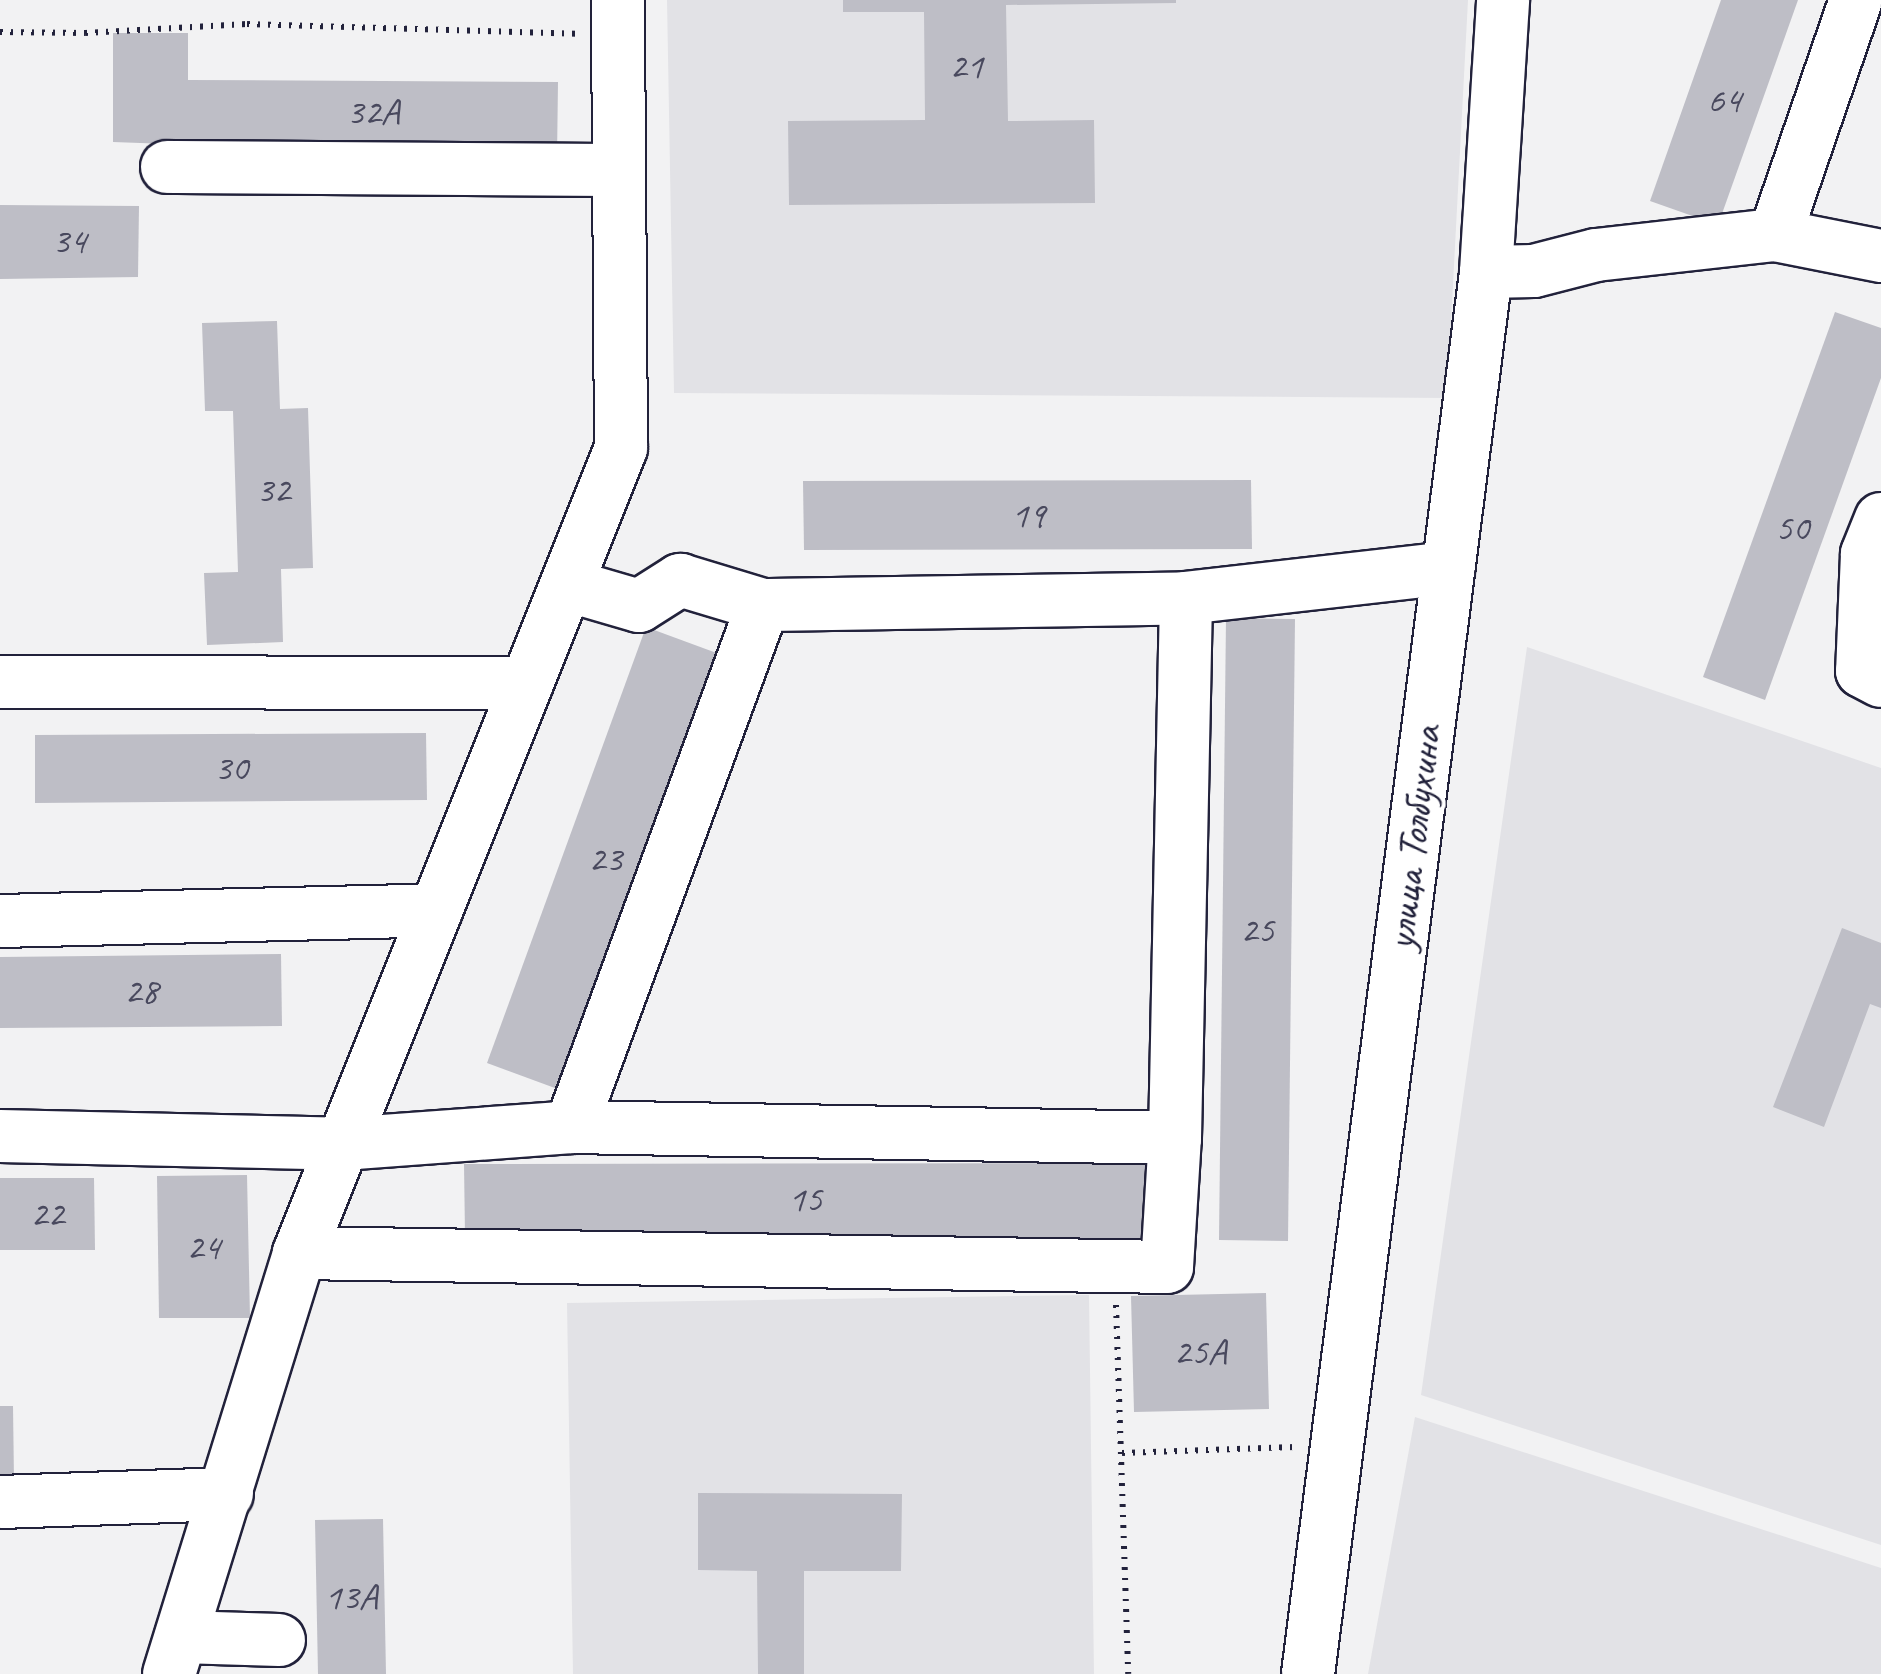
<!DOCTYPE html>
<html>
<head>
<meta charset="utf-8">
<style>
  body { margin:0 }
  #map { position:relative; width:1881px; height:1674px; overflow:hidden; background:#f2f2f3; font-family:Caveat,sans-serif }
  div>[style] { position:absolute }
  .built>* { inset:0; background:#e2e2e6 }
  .building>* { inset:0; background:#bebec6 }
  .path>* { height:6px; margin-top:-3px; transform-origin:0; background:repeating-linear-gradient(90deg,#22223b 0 2.5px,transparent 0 10.5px) }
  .roads { filter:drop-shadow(2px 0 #22223b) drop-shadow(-2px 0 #22223b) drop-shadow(0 2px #22223b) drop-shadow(0 -2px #22223b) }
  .minor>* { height:52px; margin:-26px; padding:0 26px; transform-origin:26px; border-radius:26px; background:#fff }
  span { translate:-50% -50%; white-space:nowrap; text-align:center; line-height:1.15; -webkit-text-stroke:8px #fff; paint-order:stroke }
  .number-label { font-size:38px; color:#49495e }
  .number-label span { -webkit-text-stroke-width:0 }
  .street-label { font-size:42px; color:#22223b }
</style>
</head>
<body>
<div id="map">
  <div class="built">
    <div style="clip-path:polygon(667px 0,1468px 0,1447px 398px,674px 393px)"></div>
    <div style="clip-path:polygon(1527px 647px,1881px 768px,1881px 1545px,1421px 1395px)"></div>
    <div style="clip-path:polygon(1089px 1295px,1094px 1674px,573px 1674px,567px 1303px)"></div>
    <div style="clip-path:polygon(1415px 1417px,1881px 1568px,1881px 1674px,1368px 1674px)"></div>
  </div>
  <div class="building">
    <div style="clip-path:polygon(843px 0,1176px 0,1176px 3px,1006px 5px,1008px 121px,1094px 120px,1095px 203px,789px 205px,788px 121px,925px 120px,924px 12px,843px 12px)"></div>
    <div style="clip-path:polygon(1721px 0,1798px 0,1718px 225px,1650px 201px)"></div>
    <div style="clip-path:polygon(113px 33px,188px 33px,188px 80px,558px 82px,557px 158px,113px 142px)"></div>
    <div style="clip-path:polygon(0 205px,139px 206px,138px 277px,0 279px)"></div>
    <div style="clip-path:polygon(1835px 312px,1881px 328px,1881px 378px,1765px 700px,1703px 677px)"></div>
    <div style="clip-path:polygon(277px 321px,280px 409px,308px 408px,313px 568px,281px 569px,283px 642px,207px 645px,204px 573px,238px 572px,233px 411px,205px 411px,202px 323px)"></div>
    <div style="clip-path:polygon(1251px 480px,1252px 549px,804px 550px,803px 481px)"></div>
    <div style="clip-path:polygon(1226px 618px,1295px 619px,1288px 1241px,1219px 1240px)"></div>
    <div style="clip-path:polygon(646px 627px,722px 655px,563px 1091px,487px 1063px)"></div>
    <div style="clip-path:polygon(426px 733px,427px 800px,35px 803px,35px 735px)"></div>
    <div style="clip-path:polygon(1842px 928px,1881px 943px,1881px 1008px,1870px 1004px,1824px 1127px,1773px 1107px)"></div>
    <div style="clip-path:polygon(281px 954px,282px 1026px,0 1028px,0 957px)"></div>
    <div style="clip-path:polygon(1145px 1163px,1146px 1240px,465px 1235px,464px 1164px)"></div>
    <div style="clip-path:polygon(247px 1175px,250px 1318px,159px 1318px,157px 1176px)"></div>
    <div style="clip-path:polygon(0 1178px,94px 1178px,95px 1250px,0 1250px)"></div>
    <div style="clip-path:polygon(1266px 1293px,1269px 1409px,1134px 1412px,1131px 1296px)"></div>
    <div style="clip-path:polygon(0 1406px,13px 1406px,14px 1481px,0 1481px)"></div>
    <div style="clip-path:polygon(698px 1493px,902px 1494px,901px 1571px,804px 1571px,804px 1674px,758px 1674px,757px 1571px,698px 1570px)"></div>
    <div style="clip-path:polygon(383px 1519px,386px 1674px,318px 1674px,315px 1520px)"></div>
  </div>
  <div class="path">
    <div style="left:0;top:32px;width:85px;rotate:0.7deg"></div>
    <div style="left:85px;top:33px;width:162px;rotate:-3.2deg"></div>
    <div style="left:247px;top:24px;width:330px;rotate:1.7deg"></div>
    <div style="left:1116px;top:1305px;width:369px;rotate:88.1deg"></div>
    <div style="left:1122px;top:1453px;width:174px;rotate:-2deg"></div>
  </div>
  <div class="roads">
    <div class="minor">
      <div style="left:167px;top:167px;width:452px;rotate:0.4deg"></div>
      <div style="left:1775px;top:235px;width:249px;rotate:-71deg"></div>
      <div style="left:1486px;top:272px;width:48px;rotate:-1.2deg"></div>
      <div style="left:1534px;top:271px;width:64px;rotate:-14.5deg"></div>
      <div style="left:1596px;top:255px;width:180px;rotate:-6.4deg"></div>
      <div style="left:1775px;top:235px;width:108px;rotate:11.2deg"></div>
      <div style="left:1881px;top:519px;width:38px;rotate:112deg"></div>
      <div style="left:1867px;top:554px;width:117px;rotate:92.4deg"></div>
      <div style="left:1862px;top:671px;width:21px;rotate:28deg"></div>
      <div style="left:567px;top:585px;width:75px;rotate:16.3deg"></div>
      <div style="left:639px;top:606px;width:49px;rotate:-32.4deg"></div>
      <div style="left:680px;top:580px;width:87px;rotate:16.8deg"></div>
      <div style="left:0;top:682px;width:527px;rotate:0.11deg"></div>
      <div style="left:0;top:921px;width:436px;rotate:-1.4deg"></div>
      <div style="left:571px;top:1127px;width:604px;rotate:1.04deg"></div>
      <div style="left:0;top:1136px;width:342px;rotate:1.3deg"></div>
      <div style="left:342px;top:1144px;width:230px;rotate:-4.2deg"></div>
      <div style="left:571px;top:1127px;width:556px;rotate:-69.81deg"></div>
      <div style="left:763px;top:605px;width:423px;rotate:-0.9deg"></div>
      <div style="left:1186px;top:598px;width:264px;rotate:-6.5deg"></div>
      <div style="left:299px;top:1253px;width:868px;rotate:0.92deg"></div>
      <div style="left:1167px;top:1267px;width:129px;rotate:-86.5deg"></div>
      <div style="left:1175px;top:1138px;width:540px;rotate:-88.83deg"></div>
      <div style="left:0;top:1502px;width:227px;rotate:-2deg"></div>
      <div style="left:181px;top:1637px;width:98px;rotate:1.8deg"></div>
      <div style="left:169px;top:1674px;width:441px;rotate:-72.8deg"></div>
      <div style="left:299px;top:1253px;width:867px;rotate:-68.2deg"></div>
      <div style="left:621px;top:448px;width:448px;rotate:-90.4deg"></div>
      <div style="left:1308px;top:1674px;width:1413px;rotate:-82.76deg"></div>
      <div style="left:1486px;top:272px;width:273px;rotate:-86.4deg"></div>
    </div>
  </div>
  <div class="number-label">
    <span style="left:966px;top:66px">21</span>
    <span style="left:1724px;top:100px">64</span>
    <span style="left:373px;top:112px">32А</span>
    <span style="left:69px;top:241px">34</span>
    <span style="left:273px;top:490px">32</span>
    <span style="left:1028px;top:515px">19</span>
    <span style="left:1792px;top:528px">50</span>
    <span style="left:231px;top:768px">30</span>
    <span style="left:605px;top:859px">23</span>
    <span style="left:1257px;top:930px">25</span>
    <span style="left:141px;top:991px">28</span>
    <span style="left:805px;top:1199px">15</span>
    <span style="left:47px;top:1214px">22</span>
    <span style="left:203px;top:1247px">24</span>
    <span style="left:1200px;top:1352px">25А</span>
    <span style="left:351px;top:1597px">13А</span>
  </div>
  <div class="street-label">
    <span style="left:1414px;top:838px;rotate:-83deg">улица Толбухина</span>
  </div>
</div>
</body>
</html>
